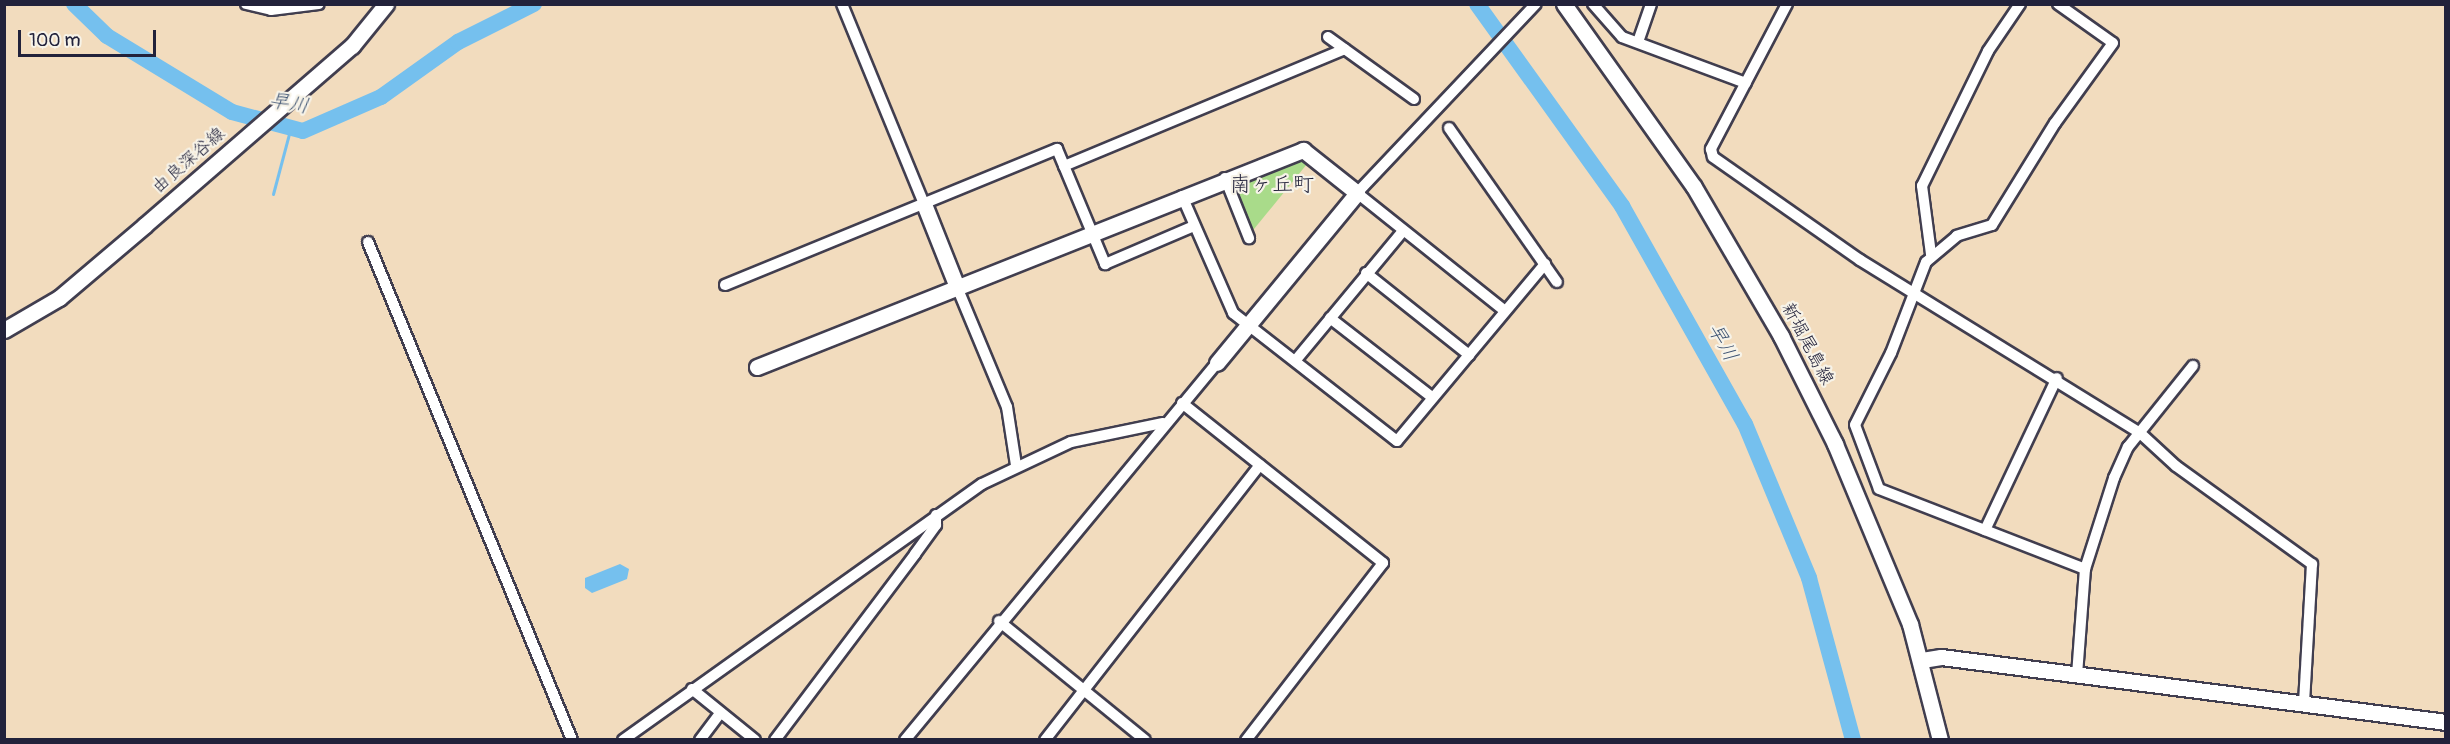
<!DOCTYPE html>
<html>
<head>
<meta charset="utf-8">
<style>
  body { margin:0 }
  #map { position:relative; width:2450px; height:744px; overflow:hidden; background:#f2dcbe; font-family:Pangolin,"Klee One",sans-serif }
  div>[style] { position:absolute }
  .green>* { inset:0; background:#a9db8a }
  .water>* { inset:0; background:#75c0ee }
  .stream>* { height:3px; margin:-1.5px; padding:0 1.5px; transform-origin:1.5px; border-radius:1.5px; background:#75c0ee }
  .river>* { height:16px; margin:-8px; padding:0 8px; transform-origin:8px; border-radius:8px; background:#75c0ee }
  .roads { filter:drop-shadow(2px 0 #413e4f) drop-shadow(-2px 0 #413e4f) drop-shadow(0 2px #413e4f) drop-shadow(0 -2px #413e4f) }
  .street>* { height:10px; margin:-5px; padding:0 5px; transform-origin:5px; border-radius:5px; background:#fff }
  .secondary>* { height:15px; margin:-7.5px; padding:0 7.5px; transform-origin:7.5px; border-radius:7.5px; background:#fff }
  span { translate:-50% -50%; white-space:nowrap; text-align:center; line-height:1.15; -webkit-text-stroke:4.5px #f7f3e8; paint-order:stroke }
  .street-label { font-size:18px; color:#22223b }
  .water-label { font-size:20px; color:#3b5171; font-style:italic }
  .quarter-label { font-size:21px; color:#22223b }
  .frame { position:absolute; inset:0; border:6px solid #22223b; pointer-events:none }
  .scale { position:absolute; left:18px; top:30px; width:138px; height:27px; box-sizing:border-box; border:3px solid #22223b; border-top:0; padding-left:8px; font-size:18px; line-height:21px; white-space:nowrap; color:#22223b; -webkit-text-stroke:4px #f7f3e8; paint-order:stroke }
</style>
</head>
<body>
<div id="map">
  <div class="green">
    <div style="clip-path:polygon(1300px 155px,1307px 164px,1254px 229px,1247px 228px,1231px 182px)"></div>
  </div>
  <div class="water">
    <div style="clip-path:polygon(620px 564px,629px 569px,627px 579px,592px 593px,585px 588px,585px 578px)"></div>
  </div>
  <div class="stream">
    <div style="left:273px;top:194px;width:66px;rotate:-75.1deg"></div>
  </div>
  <div class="river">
    <div style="left:74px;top:4px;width:46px;rotate:44.1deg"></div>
    <div style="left:107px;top:36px;width:146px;rotate:31.3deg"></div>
    <div style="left:232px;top:112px;width:73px;rotate:15deg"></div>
    <div style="left:303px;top:131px;width:85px;rotate:-23.6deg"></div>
    <div style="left:381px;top:97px;width:95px;rotate:-35.5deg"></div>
    <div style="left:458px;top:42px;width:85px;rotate:-26.6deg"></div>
    <div style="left:1477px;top:4px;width:249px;rotate:54.3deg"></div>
    <div style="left:1622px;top:206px;width:250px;rotate:60.6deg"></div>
    <div style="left:1745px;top:424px;width:167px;rotate:67.4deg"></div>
    <div style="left:1809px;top:578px;width:168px;rotate:74.8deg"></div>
  </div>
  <div class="roads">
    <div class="street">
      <div style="left:246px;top:4px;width:26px;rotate:13deg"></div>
      <div style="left:271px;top:10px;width:48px;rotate:-7.1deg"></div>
      <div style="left:842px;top:4px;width:216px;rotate:67.7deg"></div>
      <div style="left:1593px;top:4px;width:44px;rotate:48.7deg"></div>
      <div style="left:1622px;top:37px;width:132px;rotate:20.4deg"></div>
      <div style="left:1787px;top:4px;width:164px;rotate:117.7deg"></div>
      <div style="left:1711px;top:149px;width:8px;rotate:76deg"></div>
      <div style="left:1713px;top:157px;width:179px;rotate:35deg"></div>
      <div style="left:1860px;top:260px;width:328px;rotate:31.7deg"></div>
      <div style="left:2139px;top:432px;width:50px;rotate:42.6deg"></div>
      <div style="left:2176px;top:466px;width:168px;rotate:35.8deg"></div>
      <div style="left:2312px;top:564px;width:140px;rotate:93.3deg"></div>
      <div style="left:2058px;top:4px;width:67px;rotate:35.3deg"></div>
      <div style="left:2113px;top:43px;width:99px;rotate:125.9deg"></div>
      <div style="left:2055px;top:123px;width:120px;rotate:121.7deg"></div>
      <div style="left:1992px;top:225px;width:37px;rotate:163deg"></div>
      <div style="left:1957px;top:236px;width:40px;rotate:140deg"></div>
      <div style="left:1926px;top:262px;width:97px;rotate:111deg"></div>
      <div style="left:1891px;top:353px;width:80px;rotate:116.6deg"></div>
      <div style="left:1855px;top:425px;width:68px;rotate:69.4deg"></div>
      <div style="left:1879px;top:489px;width:221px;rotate:21.2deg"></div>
      <div style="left:1328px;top:37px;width:106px;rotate:35.8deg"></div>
      <div style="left:1639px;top:39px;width:37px;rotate:-71deg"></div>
      <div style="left:1449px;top:128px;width:188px;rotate:55deg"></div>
      <div style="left:1064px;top:166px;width:304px;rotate:-22.6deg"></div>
      <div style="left:1225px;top:178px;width:65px;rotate:68.2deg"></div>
      <div style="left:1182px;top:196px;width:128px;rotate:66.4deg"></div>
      <div style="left:1233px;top:313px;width:208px;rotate:38deg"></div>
      <div style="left:1397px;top:441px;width:231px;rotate:-50.1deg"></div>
      <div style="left:368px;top:242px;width:538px;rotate:67.72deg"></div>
      <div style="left:1931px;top:254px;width:69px;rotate:-97.5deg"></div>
      <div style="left:1922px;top:186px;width:150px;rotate:-63.9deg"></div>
      <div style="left:1988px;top:51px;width:57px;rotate:-55.8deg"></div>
      <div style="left:1366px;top:273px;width:132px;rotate:38.5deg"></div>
      <div style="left:725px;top:285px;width:359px;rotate:-22.3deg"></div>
      <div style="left:1057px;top:149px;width:125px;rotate:67.3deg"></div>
      <div style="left:1105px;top:264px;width:97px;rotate:-23.1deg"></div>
      <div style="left:957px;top:287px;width:130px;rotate:67.4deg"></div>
      <div style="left:1007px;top:407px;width:59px;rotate:81.2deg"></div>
      <div style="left:1505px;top:311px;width:189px;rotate:-141.4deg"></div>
      <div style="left:1357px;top:193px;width:260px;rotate:-46.6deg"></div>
      <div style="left:1330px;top:318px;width:130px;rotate:37.8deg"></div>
      <div style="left:1295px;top:361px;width:169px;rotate:-50.3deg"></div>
      <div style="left:1182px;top:403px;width:257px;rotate:38.5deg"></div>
      <div style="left:1383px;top:563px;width:224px;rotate:127.7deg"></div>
      <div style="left:1985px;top:530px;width:168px;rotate:-64.7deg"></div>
      <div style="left:999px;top:621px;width:188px;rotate:39.2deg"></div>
      <div style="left:2077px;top:675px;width:106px;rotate:-85.7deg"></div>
      <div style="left:2085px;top:569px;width:96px;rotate:-72.3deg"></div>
      <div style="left:2114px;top:478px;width:34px;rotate:-66deg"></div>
      <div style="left:2128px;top:447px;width:104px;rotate:-51.3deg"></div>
      <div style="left:692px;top:689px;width:81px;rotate:39deg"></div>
      <div style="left:623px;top:740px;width:441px;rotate:-35.5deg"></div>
      <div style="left:982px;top:484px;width:98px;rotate:-25.3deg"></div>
      <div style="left:1071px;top:442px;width:94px;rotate:-11.7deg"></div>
      <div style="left:700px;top:740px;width:34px;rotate:-53deg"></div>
      <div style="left:775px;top:740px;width:233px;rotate:-53deg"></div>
      <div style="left:915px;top:554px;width:36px;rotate:-54deg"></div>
      <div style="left:936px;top:525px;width:10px;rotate:-90deg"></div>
      <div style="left:905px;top:740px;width:489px;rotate:-50.4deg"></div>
      <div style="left:1045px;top:740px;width:349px;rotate:-52deg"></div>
    </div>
    <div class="secondary">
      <div style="left:1564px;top:4px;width:224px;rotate:54.6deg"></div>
      <div style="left:1694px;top:187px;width:173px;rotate:59.7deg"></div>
      <div style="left:1781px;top:336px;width:121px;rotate:63.4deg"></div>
      <div style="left:1835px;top:444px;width:195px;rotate:67.4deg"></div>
      <div style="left:1910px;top:624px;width:120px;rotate:75.5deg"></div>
      <div style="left:924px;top:204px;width:89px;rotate:68.3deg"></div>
      <div style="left:4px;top:330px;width:64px;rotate:-30.2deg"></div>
      <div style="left:59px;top:298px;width:113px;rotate:-40.3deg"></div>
      <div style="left:145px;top:225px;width:274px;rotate:-40.9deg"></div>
      <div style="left:352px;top:46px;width:54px;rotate:-51deg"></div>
      <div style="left:757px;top:367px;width:588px;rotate:-21.67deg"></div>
      <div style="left:1303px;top:150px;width:69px;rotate:38.5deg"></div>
      <div style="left:1357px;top:193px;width:220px;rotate:129.5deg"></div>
      <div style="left:1922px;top:660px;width:19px;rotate:-9deg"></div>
      <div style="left:1941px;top:657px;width:509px;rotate:7.33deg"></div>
    </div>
  </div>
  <div class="street-label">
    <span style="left:189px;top:161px;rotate:-41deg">由良深谷線</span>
    <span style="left:1807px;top:344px;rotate:62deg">新堀尾島線</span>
  </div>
  <div class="water-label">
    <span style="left:289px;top:103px;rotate:10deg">早川</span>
    <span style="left:1723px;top:342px;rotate:61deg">早川</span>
  </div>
  <div class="quarter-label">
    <span style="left:1272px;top:185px">南ヶ丘町</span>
  </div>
  <div class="frame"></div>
  <div class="scale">100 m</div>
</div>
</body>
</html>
